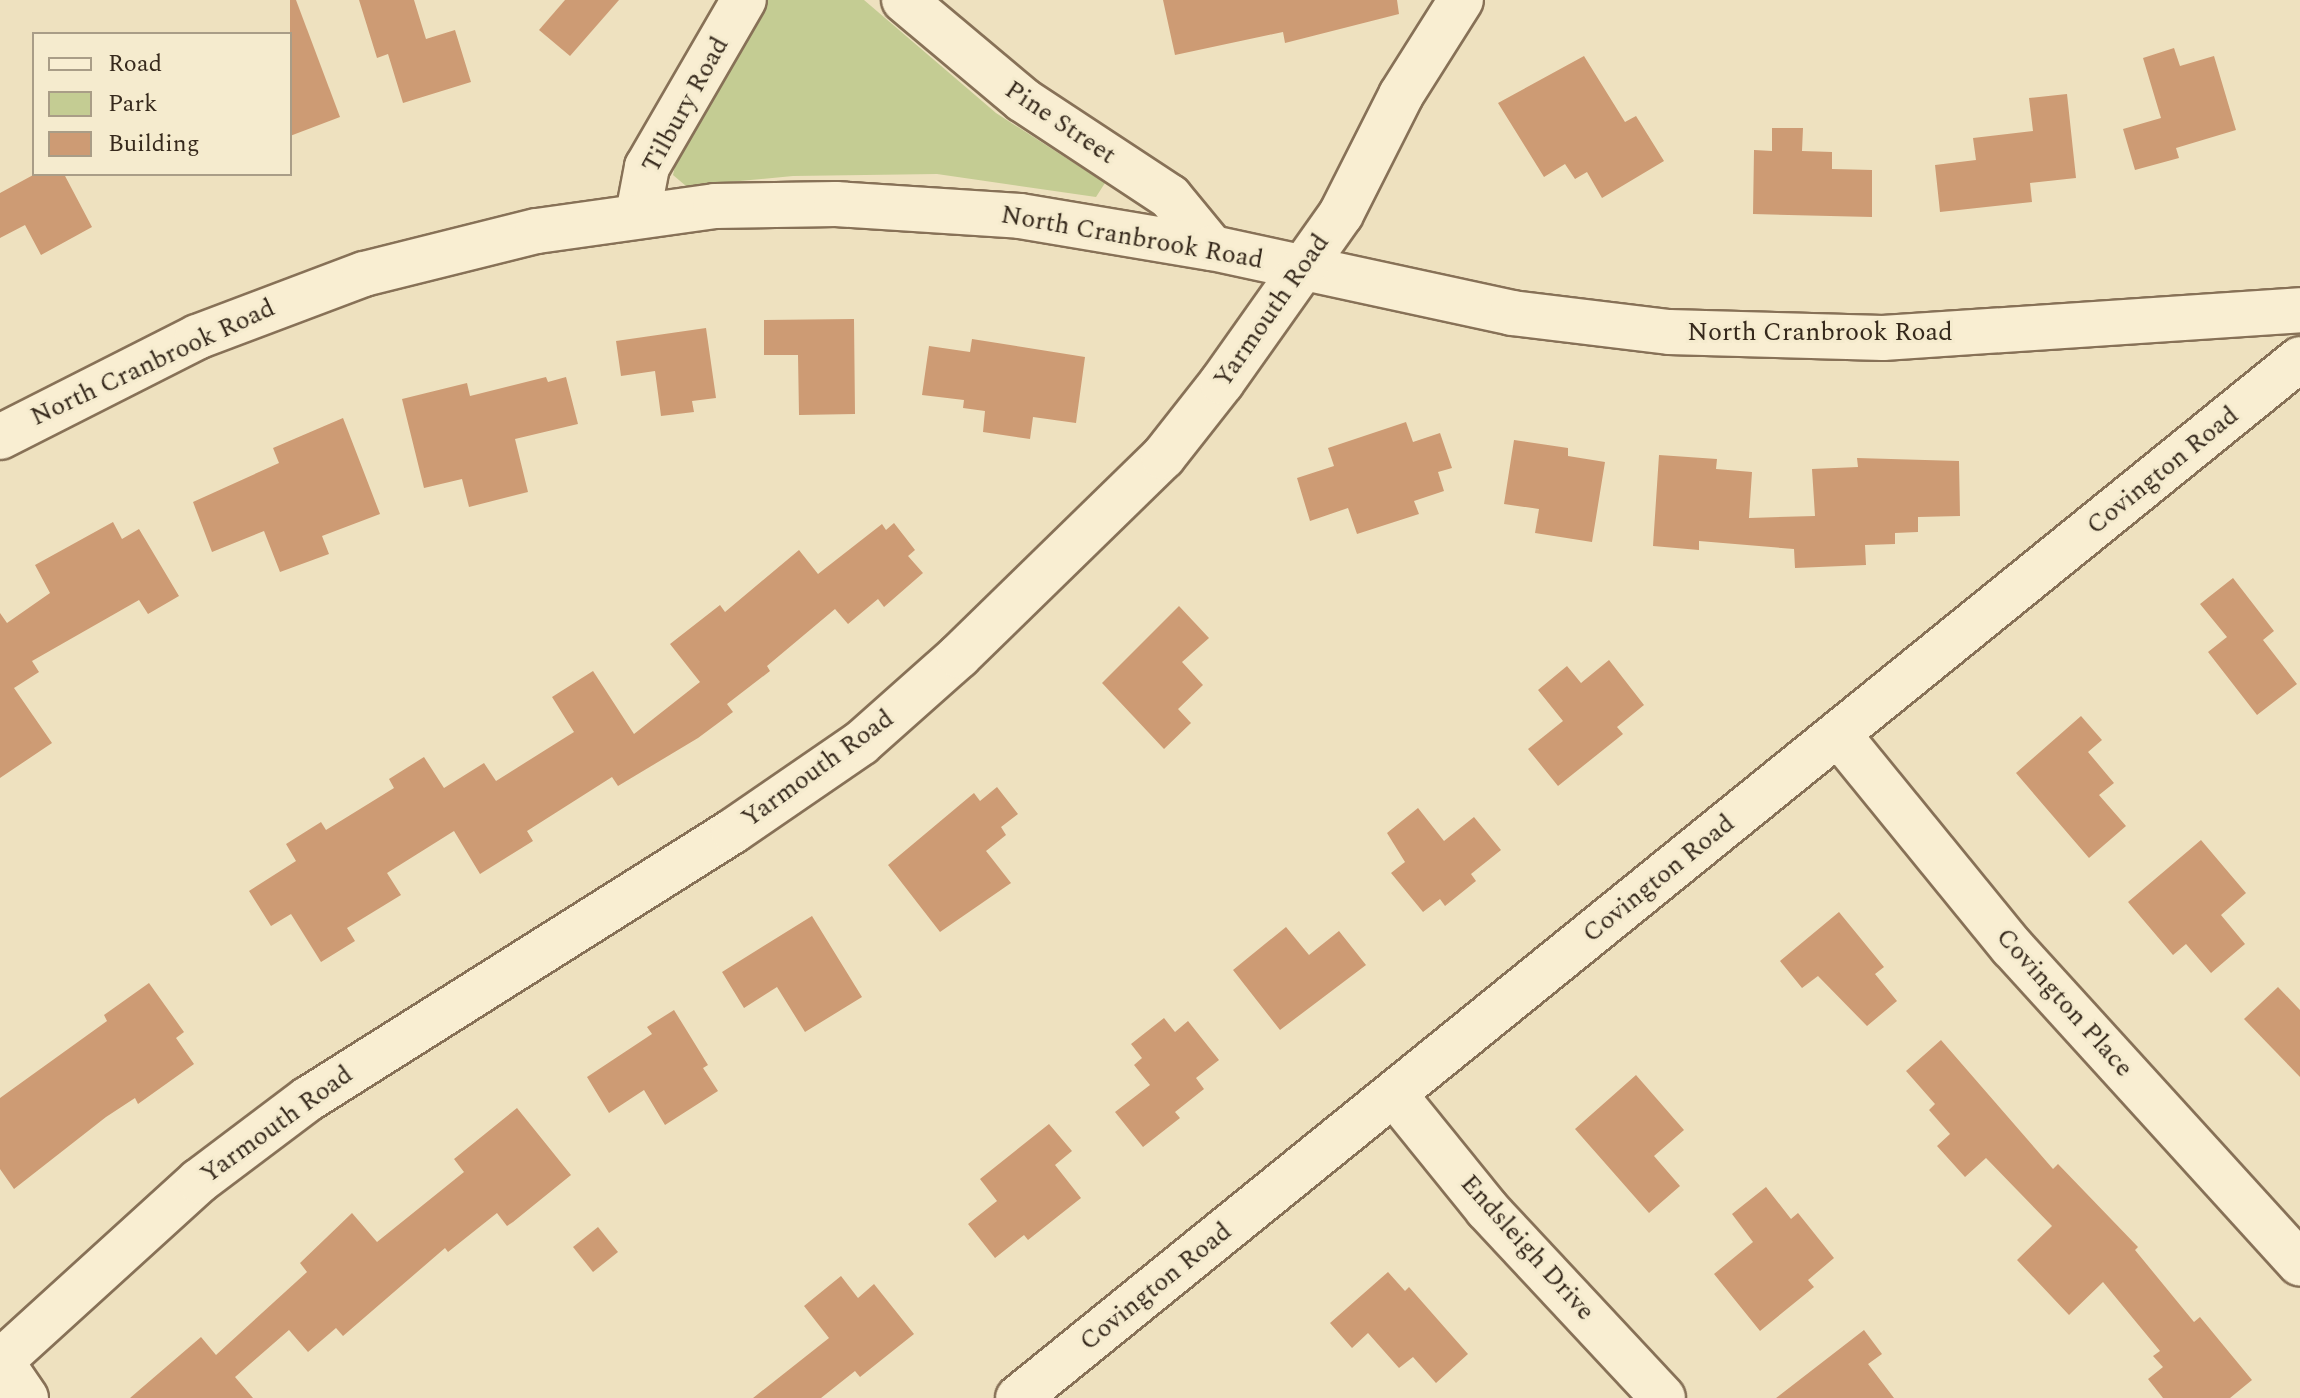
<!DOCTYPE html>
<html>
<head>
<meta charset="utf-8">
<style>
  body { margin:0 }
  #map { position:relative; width:2300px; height:1398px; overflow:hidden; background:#eee1bf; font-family:Spectral,serif }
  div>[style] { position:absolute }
  .green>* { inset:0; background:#c4cc93 }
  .building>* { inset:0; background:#cd9b74 }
  .roads { filter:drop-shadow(2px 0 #877157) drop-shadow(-2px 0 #877157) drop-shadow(0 2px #877157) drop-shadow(0 -2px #877157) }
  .minor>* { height:44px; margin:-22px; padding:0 22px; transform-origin:22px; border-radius:22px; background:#f9eed2 }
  span { translate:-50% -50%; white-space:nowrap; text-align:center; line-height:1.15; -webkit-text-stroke:6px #f5ebce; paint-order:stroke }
  .street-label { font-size:26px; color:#36291c }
  .legend { position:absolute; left:32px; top:32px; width:260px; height:144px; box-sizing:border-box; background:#f5ebce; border:2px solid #a99d87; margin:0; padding:10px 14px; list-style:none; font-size:24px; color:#36291c }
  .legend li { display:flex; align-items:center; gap:16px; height:40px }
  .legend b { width:40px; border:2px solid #a99d87 }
</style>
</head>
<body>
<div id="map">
  <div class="green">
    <div style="clip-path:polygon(768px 0,864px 0,996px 113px,1105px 183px,1096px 197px,937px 174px,793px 176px,686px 186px,673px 175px,679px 147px)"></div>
  </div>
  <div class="building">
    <div style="clip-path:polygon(290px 0,296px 0,340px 117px,290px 136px)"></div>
    <div style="clip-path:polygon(359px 0,414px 0,426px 39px,455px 30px,471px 82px,403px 103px,388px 54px,377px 58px)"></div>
    <div style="clip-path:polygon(565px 0,619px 0,570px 56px,539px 30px)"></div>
    <div style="clip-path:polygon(1163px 0,1397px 0,1399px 14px,1285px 43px,1283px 32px,1175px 55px)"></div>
    <div style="clip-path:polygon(2174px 48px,2180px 66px,2214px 56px,2236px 130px,2176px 148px,2179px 158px,2135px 170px,2123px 129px,2161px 118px,2143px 58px)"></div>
    <div style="clip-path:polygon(1584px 56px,1625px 122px,1636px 116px,1664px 161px,1602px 198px,1587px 172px,1575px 179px,1565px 164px,1544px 177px,1498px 103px)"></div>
    <div style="clip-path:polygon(2067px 94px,2076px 178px,2030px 183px,2032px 202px,1940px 212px,1935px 165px,1976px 160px,1973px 138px,2033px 131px,2029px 98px)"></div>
    <div style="clip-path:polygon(1772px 128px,1803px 128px,1802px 151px,1832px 152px,1832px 169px,1872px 170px,1872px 217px,1753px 214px,1754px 150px,1772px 151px)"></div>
    <div style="clip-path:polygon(35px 174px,64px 174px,92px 227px,41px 255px,25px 225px,0 238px,0 193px)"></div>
    <div style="clip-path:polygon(854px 319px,855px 414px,799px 415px,798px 355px,764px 355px,764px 320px)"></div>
    <div style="clip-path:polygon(706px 328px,716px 398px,692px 401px,694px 412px,661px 416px,655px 371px,621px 376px,616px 341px)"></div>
    <div style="clip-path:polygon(972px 339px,1085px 357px,1076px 423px,1033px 417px,1030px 439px,983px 432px,985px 411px,963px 408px,964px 400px,922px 395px,929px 346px,970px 352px)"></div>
    <div style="clip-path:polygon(546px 377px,548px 382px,566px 377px,578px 424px,515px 439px,528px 492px,469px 507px,462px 479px,424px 488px,402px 399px,467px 383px,470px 396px)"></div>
    <div style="clip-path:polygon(343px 418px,380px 514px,322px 536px,329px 554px,280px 572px,264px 531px,212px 552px,193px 502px,279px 463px,273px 448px)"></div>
    <div style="clip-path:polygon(1406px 422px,1413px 442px,1440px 433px,1452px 468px,1438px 472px,1444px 491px,1414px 501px,1419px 514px,1357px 534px,1348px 508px,1310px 521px,1297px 478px,1334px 466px,1328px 448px)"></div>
    <div style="clip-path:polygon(1514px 440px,1568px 448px,1568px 456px,1605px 462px,1592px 542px,1535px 533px,1539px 509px,1504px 504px)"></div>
    <div style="clip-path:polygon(1659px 455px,1717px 459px,1716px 469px,1752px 472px,1749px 518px,1815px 516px,1812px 469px,1858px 467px,1857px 458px,1959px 461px,1960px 516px,1918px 517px,1918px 532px,1895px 533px,1895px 544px,1865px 545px,1866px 565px,1795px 568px,1794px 549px,1699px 541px,1699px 550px,1653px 546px)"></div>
    <div style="clip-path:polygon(113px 522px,122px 539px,139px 529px,179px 596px,148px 614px,139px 600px,32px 661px,39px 672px,14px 688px,52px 743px,0 778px,0 613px,7px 623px,50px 593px,35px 565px)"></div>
    <div style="clip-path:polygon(894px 523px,915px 550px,908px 556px,923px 573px,884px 607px,878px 599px,848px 624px,835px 609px,767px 666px,770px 671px,727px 704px,733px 712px,698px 738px,618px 786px,612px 777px,527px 831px,533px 841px,480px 874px,454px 831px,387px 873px,401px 895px,347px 928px,355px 941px,321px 962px,291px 914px,271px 926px,249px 891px,296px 861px,286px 844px,321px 822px,326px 830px,394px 788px,389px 779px,424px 757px,444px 788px,484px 763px,496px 781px,574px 732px,552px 697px,593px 671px,634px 734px,700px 682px,670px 644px,720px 605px,725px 612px,799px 550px,818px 574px,882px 524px,886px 530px)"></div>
    <div style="clip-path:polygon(2233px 578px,2274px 631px,2263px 640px,2297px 684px,2257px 715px,2208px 652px,2227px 637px,2200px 604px)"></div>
    <div style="clip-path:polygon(1179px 606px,1209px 638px,1182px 662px,1203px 685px,1178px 709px,1191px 723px,1164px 749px,1102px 683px)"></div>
    <div style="clip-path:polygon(1609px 660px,1644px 705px,1617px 727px,1623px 734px,1558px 786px,1528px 749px,1563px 721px,1538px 690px,1567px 666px,1581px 683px)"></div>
    <div style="clip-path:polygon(2081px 716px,2102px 740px,2088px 752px,2114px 783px,2099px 795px,2126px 826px,2089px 858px,2016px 773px)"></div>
    <div style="clip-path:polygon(997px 787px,1018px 814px,1001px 827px,1006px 835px,986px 851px,1011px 883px,940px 932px,888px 865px,974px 793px,980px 801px)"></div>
    <div style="clip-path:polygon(1418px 808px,1444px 841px,1474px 817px,1501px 850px,1471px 874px,1476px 881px,1445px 906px,1440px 899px,1423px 912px,1391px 873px,1405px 862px,1387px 833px)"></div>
    <div style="clip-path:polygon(2201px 840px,2246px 893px,2221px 915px,2245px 944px,2211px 973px,2186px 944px,2173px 955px,2128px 902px)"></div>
    <div style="clip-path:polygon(1839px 912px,1884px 967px,1875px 974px,1897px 1001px,1867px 1026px,1818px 976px,1802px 988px,1780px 961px)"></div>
    <div style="clip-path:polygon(812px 916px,862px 997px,805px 1032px,777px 987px,744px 1008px,722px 972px)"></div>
    <div style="clip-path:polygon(1286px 927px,1309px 955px,1339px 931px,1366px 965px,1280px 1030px,1233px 970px)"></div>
    <div style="clip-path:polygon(149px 983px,184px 1032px,176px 1038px,194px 1064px,138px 1104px,135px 1098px,106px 1117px,14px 1189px,0 1169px,0 1098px,107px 1021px,104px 1015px)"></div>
    <div style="clip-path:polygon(2278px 987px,2300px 1010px,2300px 1077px,2244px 1019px)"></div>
    <div style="clip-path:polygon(674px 1010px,708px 1065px,703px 1068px,718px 1091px,665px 1125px,644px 1090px,609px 1113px,587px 1077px,652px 1034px,647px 1027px)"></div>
    <div style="clip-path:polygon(1164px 1018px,1175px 1032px,1188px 1021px,1219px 1060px,1196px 1078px,1204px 1089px,1175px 1112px,1180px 1118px,1143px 1147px,1115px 1112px,1150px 1085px,1134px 1065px,1142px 1058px,1131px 1044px)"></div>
    <div style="clip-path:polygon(1941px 1040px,2053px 1169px,2058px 1164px,2138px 1247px,2135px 1250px,2194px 1322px,2200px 1317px,2252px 1380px,2230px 1398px,2163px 1398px,2148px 1379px,2163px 1367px,2153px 1356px,2160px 1351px,2103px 1282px,2069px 1315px,2017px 1260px,2052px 1226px,1986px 1158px,1965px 1177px,1937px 1146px,1950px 1134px,1929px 1110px,1935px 1104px,1906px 1071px)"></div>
    <div style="clip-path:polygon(1636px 1075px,1684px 1130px,1654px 1156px,1680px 1186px,1649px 1213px,1575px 1129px)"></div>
    <div style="clip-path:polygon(517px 1108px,571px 1175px,513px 1222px,507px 1226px,497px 1213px,448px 1252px,445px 1248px,343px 1336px,336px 1328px,308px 1352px,289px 1330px,235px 1377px,253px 1398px,130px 1398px,201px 1337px,216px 1355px,307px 1272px,300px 1263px,352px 1213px,377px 1242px,464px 1172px,454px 1159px)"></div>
    <div style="clip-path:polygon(1049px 1124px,1072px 1151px,1055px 1165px,1081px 1198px,1028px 1240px,1024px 1235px,995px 1258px,968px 1224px,997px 1201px,980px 1179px)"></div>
    <div style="clip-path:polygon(1766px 1187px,1791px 1219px,1798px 1213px,1834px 1258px,1808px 1280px,1814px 1287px,1760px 1331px,1714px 1274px,1753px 1242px,1732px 1214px)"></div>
    <div style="clip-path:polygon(598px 1227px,618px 1252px,593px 1272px,573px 1247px)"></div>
    <div style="clip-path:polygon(1388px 1272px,1405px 1291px,1409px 1287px,1468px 1354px,1436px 1383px,1413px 1357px,1399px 1368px,1368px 1333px,1352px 1348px,1330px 1323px)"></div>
    <div style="clip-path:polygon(841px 1276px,858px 1298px,874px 1284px,914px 1334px,860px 1377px,855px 1371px,821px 1398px,753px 1398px,829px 1338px,804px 1306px)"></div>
    <div style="clip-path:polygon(1864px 1330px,1882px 1354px,1868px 1364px,1894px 1398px,1776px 1398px)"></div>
  </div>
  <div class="roads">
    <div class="minor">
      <div style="left:904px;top:0;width:155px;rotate:40deg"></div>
      <div style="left:1023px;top:100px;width:176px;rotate:33.4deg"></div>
      <div style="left:1170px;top:197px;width:66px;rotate:50.5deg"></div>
      <div style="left:638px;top:214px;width:48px;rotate:-79.2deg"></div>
      <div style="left:647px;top:167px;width:193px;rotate:-59.9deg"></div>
      <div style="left:0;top:437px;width:221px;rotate:-26.9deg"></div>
      <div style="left:197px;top:337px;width:178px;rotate:-20.7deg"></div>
      <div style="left:364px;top:274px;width:178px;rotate:-14deg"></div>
      <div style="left:537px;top:231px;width:180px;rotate:-8deg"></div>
      <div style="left:715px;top:206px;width:121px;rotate:-0.9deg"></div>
      <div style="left:836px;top:204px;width:184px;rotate:3.7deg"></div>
      <div style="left:1020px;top:216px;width:195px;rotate:9.5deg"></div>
      <div style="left:1212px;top:248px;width:307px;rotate:12.2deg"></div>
      <div style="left:1512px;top:313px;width:158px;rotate:6.9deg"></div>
      <div style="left:1669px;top:332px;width:214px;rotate:1.6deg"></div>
      <div style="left:1883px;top:338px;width:418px;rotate:-3.8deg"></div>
      <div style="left:1838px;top:734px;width:275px;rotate:50.8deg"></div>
      <div style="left:2012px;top:947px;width:428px;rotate:47.7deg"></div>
      <div style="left:1394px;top:1094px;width:148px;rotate:51deg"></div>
      <div style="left:1487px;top:1209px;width:258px;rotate:47deg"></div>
      <div style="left:0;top:1360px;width:46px;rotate:55.6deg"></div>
      <div style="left:0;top:1362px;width:269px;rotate:-42.3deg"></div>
      <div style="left:199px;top:1181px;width:136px;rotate:-37deg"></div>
      <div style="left:308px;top:1099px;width:502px;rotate:-32.24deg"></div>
      <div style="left:733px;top:831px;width:155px;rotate:-34.5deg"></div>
      <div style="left:861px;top:743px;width:131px;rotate:-41.6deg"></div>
      <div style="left:959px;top:656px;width:285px;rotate:-44.3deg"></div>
      <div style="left:1163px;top:457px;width:95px;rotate:-51.8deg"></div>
      <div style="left:1222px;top:382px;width:206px;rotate:-54.7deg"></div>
      <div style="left:1341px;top:214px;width:133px;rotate:-63.2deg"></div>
      <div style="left:1401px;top:95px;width:112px;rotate:-57.7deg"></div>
      <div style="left:1018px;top:1398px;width:1650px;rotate:-39.02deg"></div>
    </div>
  </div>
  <div class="street-label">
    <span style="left:686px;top:105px;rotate:-61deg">Tilbury Road</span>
    <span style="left:1060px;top:123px;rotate:34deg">Pine Street</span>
    <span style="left:1132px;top:238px;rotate:10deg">North Cranbrook Road</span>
    <span style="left:1272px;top:311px;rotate:-55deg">Yarmouth Road</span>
    <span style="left:1820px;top:333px">North Cranbrook Road</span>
    <span style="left:153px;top:363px;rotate:-25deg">North Cranbrook Road</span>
    <span style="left:2163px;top:471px;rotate:-39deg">Covington Road</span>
    <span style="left:818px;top:769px;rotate:-36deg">Yarmouth Road</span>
    <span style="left:1659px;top:879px;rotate:-39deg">Covington Road</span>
    <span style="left:2064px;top:1003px;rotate:48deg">Covington Place</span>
    <span style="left:277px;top:1125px;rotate:-36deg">Yarmouth Road</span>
    <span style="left:1527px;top:1248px;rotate:48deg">Endsleigh Drive</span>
    <span style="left:1156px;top:1287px;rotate:-39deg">Covington Road</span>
  </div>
  <ul class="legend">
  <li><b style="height:10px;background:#f9eed2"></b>Road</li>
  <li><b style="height:22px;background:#c4cc93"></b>Park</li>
  <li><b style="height:22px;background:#cd9b74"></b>Building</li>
  </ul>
</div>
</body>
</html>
